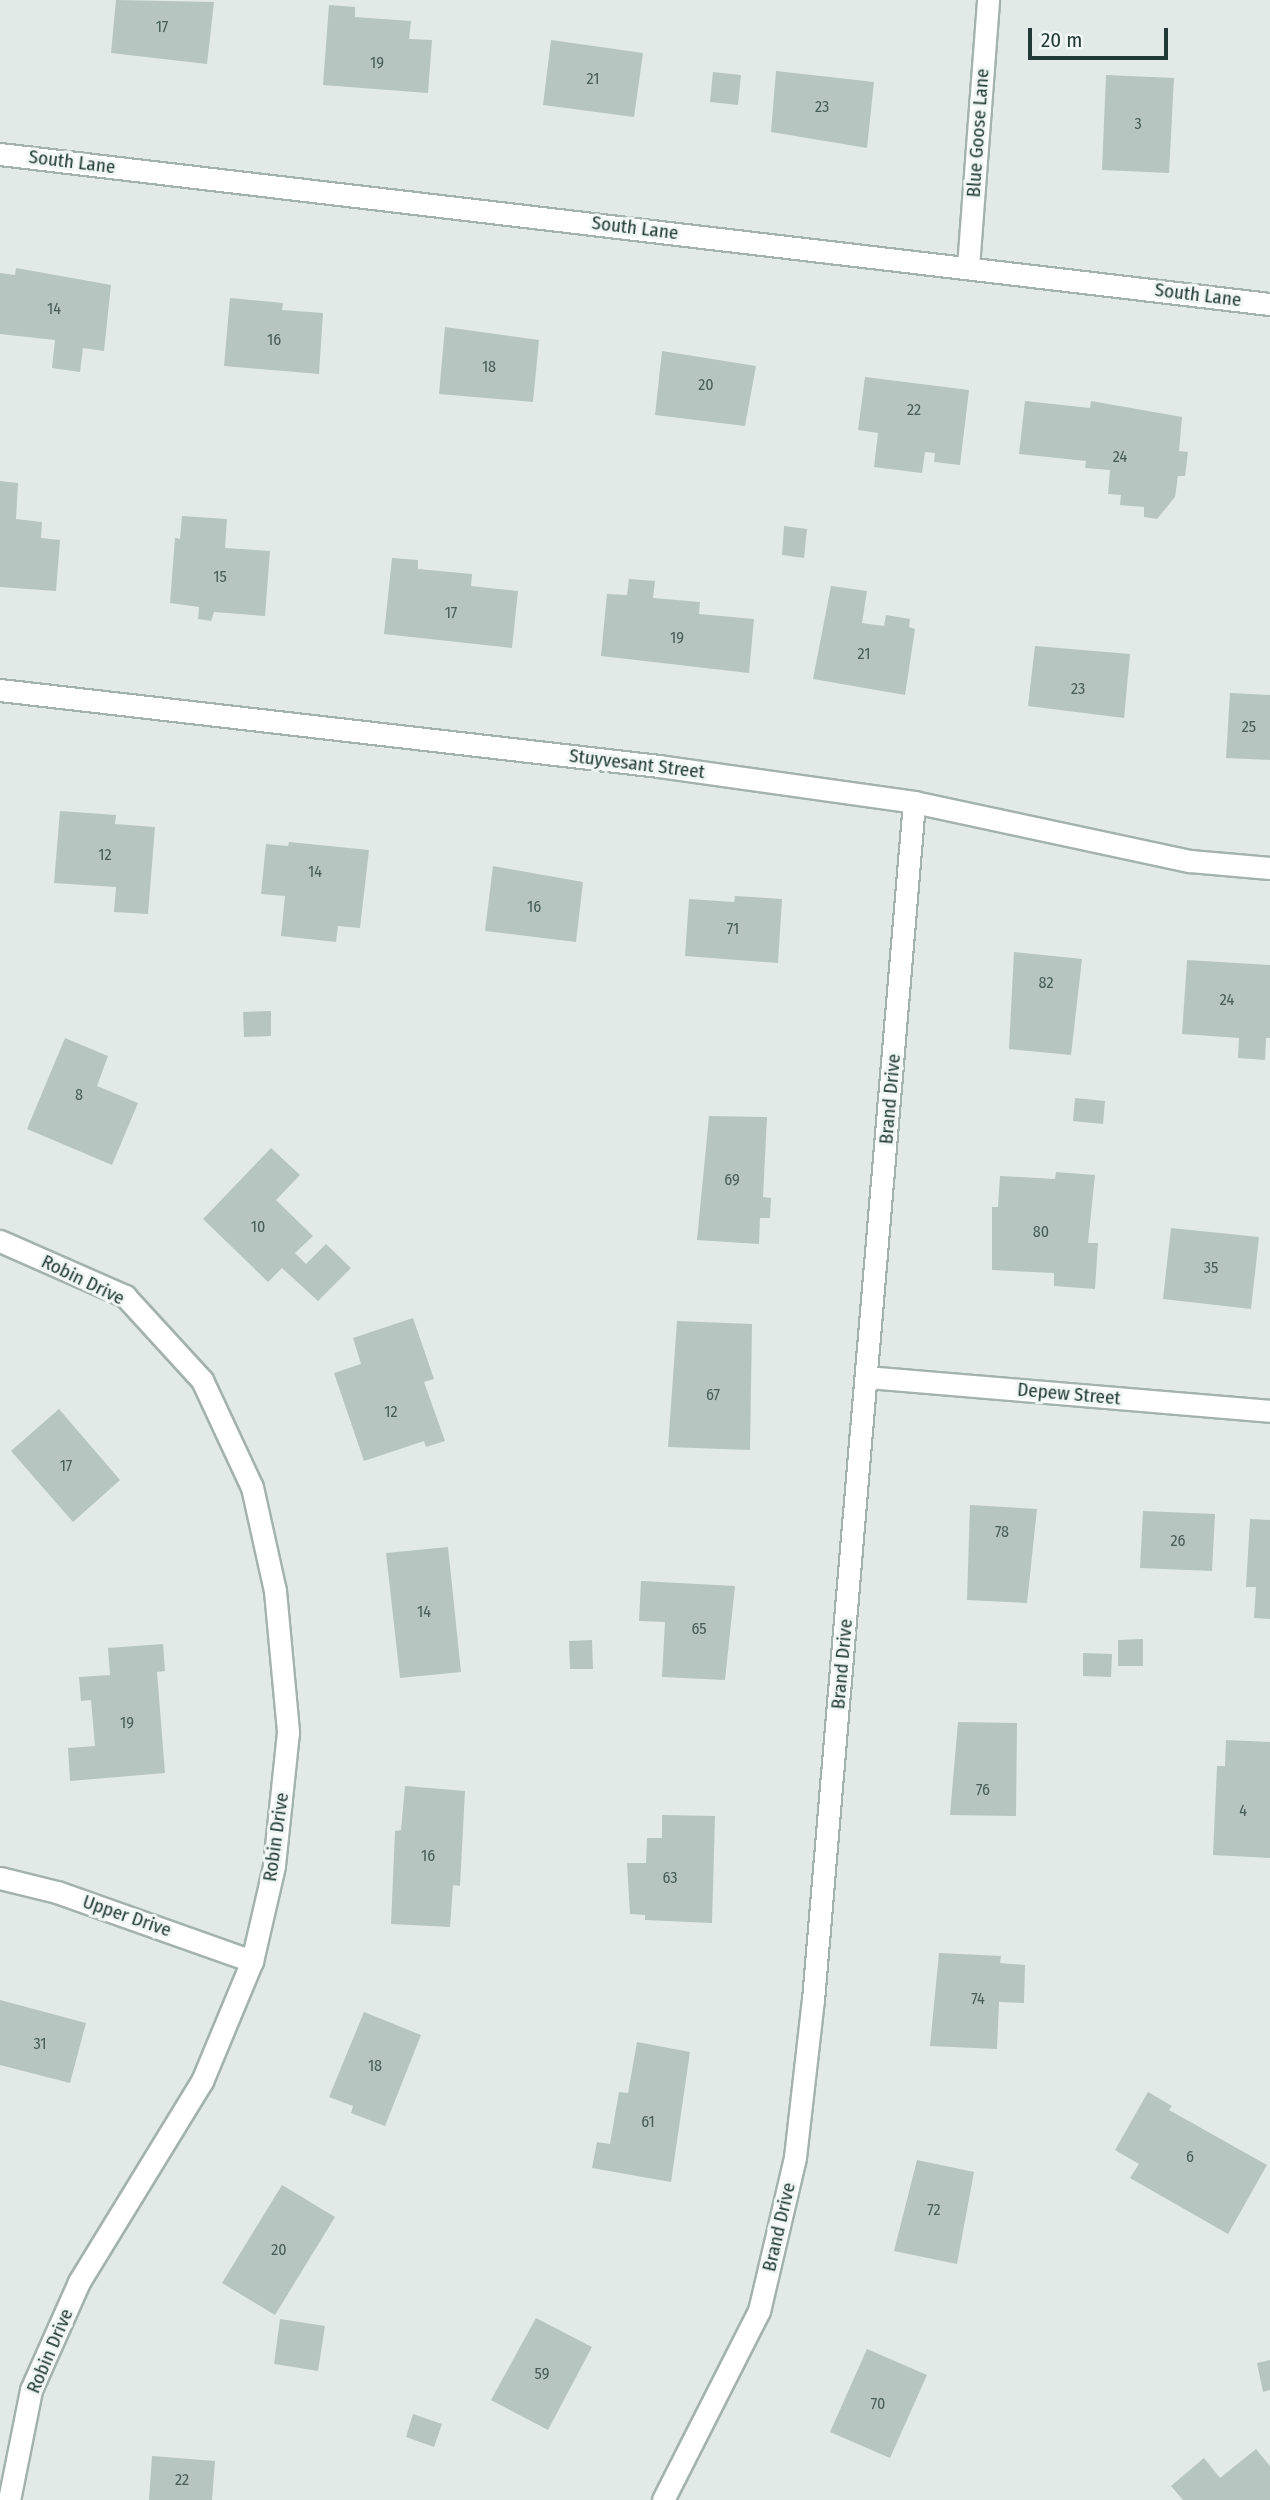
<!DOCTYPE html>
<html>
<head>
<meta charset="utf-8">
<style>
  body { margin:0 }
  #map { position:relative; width:1270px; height:2500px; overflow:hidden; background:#e1eae7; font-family:"Fira Sans Condensed",sans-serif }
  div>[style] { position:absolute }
  .building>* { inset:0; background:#b6c5c0 }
  .roads { filter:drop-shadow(2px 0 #a4b2ae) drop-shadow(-2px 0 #a4b2ae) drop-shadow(0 2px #a4b2ae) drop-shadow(0 -2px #a4b2ae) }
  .minor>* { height:21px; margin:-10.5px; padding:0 10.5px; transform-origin:10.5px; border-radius:10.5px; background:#fff }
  span { translate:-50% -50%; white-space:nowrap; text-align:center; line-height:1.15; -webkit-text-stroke:6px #f1f7f5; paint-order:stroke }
  .number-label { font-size:16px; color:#475d58 }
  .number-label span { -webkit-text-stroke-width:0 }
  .street-label { font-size:19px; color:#223a35 }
  .scale { position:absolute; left:1028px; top:28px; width:140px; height:32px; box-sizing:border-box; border:4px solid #223a35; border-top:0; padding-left:9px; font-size:21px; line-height:24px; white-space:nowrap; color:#223a35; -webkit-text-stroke:5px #f1f7f5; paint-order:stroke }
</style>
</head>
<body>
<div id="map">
  <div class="building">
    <div style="clip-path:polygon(116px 0,214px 2px,207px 64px,111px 53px)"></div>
    <div style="clip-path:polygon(329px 5px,355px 7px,355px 17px,411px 21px,409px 39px,432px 40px,428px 93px,323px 85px)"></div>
    <div style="clip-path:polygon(551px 40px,643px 53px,634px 117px,543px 105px)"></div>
    <div style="clip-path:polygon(776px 71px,874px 82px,867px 148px,771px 132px)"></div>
    <div style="clip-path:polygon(713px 72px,741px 75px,738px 105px,710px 102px)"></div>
    <div style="clip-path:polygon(1106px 75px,1174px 78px,1169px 173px,1102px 170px)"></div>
    <div style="clip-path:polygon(16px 268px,111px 285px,104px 351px,83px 348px,80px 372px,52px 368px,55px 340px,0 334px,0 273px,15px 275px)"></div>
    <div style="clip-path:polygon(230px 298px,283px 303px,282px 310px,323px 313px,319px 374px,224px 366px)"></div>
    <div style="clip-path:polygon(445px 327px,539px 340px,533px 402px,439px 394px)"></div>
    <div style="clip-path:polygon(662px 351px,756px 366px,745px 426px,655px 415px)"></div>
    <div style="clip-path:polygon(865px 377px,969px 390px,960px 465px,934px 462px,935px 453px,925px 452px,922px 473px,874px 467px,878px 433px,858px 430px)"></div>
    <div style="clip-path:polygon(1025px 401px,1090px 408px,1091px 401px,1182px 417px,1179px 451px,1188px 452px,1185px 476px,1178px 476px,1175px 497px,1157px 519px,1144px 517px,1144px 507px,1120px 505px,1121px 495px,1108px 494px,1110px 470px,1085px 468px,1086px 461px,1019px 454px)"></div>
    <div style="clip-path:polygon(0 481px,18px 483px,16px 519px,42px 522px,41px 538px,60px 540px,56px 591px,0 587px)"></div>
    <div style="clip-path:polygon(182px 516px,227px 519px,225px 548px,270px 551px,265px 616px,214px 612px,211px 621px,198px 619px,199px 607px,170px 603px,175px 538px,180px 539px)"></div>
    <div style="clip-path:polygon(784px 526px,807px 529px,804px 558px,782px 555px)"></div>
    <div style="clip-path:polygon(392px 558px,418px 560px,418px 569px,472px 574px,471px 586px,518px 591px,512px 648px,384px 634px)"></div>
    <div style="clip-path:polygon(629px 579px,655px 581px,653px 598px,700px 602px,699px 614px,754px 619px,749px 673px,601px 656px,607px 594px,627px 595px)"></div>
    <div style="clip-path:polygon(831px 586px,867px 591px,862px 623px,884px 626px,886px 615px,910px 619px,909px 627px,915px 629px,905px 695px,813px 679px)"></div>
    <div style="clip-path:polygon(1035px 646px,1130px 654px,1124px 718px,1028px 706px)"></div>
    <div style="clip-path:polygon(1230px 693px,1270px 695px,1270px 760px,1226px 758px)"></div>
    <div style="clip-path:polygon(60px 811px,116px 815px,115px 824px,155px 827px,148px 914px,114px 912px,116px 887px,54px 883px)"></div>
    <div style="clip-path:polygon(289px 842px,369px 850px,360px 928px,338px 926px,336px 942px,281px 936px,285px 896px,261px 894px,266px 844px,288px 846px)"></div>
    <div style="clip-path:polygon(493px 866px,583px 882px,576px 942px,485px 931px)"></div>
    <div style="clip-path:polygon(735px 896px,782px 899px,778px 963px,685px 956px,689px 899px,734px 902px)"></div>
    <div style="clip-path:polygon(1014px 952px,1082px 959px,1071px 1055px,1009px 1049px)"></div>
    <div style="clip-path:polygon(1187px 960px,1270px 965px,1270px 1038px,1266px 1038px,1265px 1060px,1238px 1058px,1239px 1038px,1182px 1034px)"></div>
    <div style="clip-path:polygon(271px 1011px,271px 1036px,244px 1037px,243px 1012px)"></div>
    <div style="clip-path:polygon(65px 1038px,108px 1056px,97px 1086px,138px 1103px,112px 1165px,27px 1129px)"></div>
    <div style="clip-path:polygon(1075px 1098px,1105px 1101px,1103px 1124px,1073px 1121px)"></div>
    <div style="clip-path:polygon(709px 1116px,767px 1117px,763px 1197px,771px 1198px,770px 1218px,760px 1218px,759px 1244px,697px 1240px)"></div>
    <div style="clip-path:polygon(271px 1148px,300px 1175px,276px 1200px,313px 1236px,295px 1253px,306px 1264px,326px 1244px,351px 1268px,318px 1301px,282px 1268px,268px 1282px,203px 1219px)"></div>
    <div style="clip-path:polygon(1056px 1172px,1095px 1175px,1088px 1243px,1098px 1243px,1095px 1289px,1054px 1286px,1054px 1273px,992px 1270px,992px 1207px,998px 1207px,1000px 1176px,1055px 1179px)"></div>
    <div style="clip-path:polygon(1171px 1228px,1259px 1237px,1251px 1309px,1163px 1299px)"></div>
    <div style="clip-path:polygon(413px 1318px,434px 1379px,424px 1382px,445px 1441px,426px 1447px,424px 1441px,364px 1461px,334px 1373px,361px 1364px,353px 1338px)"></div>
    <div style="clip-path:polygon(677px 1321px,752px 1324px,750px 1450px,668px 1447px)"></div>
    <div style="clip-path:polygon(59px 1409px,120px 1480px,73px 1522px,11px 1451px)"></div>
    <div style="clip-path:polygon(970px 1505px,1037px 1509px,1027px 1603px,967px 1600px)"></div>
    <div style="clip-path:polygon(1143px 1511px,1215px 1514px,1212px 1571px,1140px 1568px)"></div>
    <div style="clip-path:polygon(1250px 1519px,1270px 1520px,1270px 1619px,1254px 1618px,1256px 1587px,1246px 1587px)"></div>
    <div style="clip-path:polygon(448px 1547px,461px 1672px,400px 1678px,386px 1553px)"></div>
    <div style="clip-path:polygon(641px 1581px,735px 1586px,725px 1680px,662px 1677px,665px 1622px,639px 1621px)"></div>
    <div style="clip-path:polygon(1143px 1639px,1143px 1666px,1118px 1666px,1118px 1640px)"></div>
    <div style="clip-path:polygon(592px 1640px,593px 1669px,570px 1669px,569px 1641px)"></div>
    <div style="clip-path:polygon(163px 1644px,165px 1671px,157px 1672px,165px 1773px,70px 1781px,68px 1748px,95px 1746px,91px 1700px,81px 1701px,79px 1677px,110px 1675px,108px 1648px)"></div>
    <div style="clip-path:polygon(1083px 1653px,1112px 1654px,1111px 1677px,1083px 1676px)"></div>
    <div style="clip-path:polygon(958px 1722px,1017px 1723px,1016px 1816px,950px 1815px)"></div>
    <div style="clip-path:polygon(1226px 1740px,1270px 1742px,1270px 1858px,1213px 1855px,1217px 1766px,1225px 1766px)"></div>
    <div style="clip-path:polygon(405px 1786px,465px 1791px,460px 1886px,453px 1885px,450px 1927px,391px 1924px,395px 1831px,401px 1830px)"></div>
    <div style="clip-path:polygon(662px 1815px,715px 1816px,712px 1923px,645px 1920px,645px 1915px,630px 1914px,627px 1863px,646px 1863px,647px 1838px,662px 1838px)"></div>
    <div style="clip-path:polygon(939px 1953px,1001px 1956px,1000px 1963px,1025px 1965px,1024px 2003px,999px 2002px,997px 2049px,930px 2046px)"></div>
    <div style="clip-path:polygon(0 2000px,86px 2023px,70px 2083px,0 2065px)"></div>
    <div style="clip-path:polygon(364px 2012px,421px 2035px,385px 2126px,351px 2113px,353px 2106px,329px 2097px)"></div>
    <div style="clip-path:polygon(637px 2042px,690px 2052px,671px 2182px,592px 2168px,597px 2142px,610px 2144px,619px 2092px,628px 2093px)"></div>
    <div style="clip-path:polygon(1148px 2092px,1172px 2106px,1169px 2110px,1267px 2165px,1228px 2234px,1130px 2178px,1139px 2164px,1115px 2150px)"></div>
    <div style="clip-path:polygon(917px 2160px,974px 2172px,957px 2264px,894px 2251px)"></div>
    <div style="clip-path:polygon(282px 2185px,335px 2217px,275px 2315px,222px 2283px)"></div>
    <div style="clip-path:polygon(536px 2318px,592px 2347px,548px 2430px,491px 2400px)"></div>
    <div style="clip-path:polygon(280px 2319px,325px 2326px,318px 2371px,274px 2364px)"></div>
    <div style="clip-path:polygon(867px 2349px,927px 2375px,890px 2458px,830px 2432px)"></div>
    <div style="clip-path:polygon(1270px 2360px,1270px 2390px,1263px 2392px,1257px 2363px)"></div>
    <div style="clip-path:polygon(413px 2414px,442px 2424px,434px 2447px,406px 2437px)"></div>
    <div style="clip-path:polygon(1256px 2449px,1270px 2466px,1270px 2500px,1183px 2500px,1171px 2486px,1204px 2458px,1220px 2478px)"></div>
    <div style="clip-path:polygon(152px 2456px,215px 2461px,212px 2500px,149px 2500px)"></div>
  </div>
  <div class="roads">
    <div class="minor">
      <div style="left:0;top:154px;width:1279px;rotate:6.74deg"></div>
      <div style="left:968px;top:267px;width:268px;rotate:-85.7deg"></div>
      <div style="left:0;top:690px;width:663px;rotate:6.58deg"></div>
      <div style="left:659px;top:766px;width:258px;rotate:8deg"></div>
      <div style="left:914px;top:802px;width:282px;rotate:12.1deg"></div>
      <div style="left:1190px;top:861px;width:80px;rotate:5deg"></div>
      <div style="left:0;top:1241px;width:137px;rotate:23.7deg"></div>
      <div style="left:125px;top:1296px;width:114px;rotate:47.5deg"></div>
      <div style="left:202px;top:1380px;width:118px;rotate:65deg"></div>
      <div style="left:252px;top:1487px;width:107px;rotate:77.5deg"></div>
      <div style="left:275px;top:1591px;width:142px;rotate:84.7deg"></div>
      <div style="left:288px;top:1732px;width:135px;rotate:96deg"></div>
      <div style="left:274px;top:1866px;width:98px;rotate:103deg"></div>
      <div style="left:252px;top:1961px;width:130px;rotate:112.6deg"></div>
      <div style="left:202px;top:2081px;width:236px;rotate:121.5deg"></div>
      <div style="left:79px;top:2282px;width:118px;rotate:114deg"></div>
      <div style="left:31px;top:2390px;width:112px;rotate:101.3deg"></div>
      <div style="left:867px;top:1377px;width:404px;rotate:4.8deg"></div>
      <div style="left:0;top:1878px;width:59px;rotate:13.8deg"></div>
      <div style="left:57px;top:1892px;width:207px;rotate:19.5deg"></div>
      <div style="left:663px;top:2500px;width:212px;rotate:-63.1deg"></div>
      <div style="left:759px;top:2311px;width:158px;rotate:-76.8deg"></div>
      <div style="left:795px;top:2157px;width:158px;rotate:-83.5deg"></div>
      <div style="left:813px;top:2000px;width:1202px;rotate:-85.18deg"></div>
    </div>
  </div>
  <div class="number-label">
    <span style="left:162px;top:27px">17</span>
    <span style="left:377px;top:63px">19</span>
    <span style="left:593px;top:79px">21</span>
    <span style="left:822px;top:107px">23</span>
    <span style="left:1138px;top:124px">3</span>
    <span style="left:54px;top:309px">14</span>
    <span style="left:274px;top:340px">16</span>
    <span style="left:489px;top:367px">18</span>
    <span style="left:706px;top:385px">20</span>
    <span style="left:914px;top:410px">22</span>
    <span style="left:1120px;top:457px">24</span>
    <span style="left:220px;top:577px">15</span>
    <span style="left:451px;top:613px">17</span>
    <span style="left:677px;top:638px">19</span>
    <span style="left:864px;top:654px">21</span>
    <span style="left:1078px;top:689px">23</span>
    <span style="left:1249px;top:727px">25</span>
    <span style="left:105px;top:855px">12</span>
    <span style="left:315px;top:872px">14</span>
    <span style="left:534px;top:907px">16</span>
    <span style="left:733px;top:929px">71</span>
    <span style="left:1046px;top:983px">82</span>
    <span style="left:1227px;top:1000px">24</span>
    <span style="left:79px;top:1095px">8</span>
    <span style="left:732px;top:1180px">69</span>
    <span style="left:258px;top:1227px">10</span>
    <span style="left:1041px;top:1232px">80</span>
    <span style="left:1211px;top:1268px">35</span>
    <span style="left:713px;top:1395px">67</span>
    <span style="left:391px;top:1412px">12</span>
    <span style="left:66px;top:1466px">17</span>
    <span style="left:1002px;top:1532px">78</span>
    <span style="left:1178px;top:1541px">26</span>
    <span style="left:424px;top:1612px">14</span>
    <span style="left:699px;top:1629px">65</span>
    <span style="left:127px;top:1723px">19</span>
    <span style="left:983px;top:1790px">76</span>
    <span style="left:1243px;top:1811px">4</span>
    <span style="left:428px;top:1856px">16</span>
    <span style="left:670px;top:1878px">63</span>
    <span style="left:978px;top:1999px">74</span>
    <span style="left:40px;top:2044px">31</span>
    <span style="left:375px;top:2066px">18</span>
    <span style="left:648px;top:2122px">61</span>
    <span style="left:1190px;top:2157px">6</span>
    <span style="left:934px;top:2210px">72</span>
    <span style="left:279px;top:2250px">20</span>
    <span style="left:542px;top:2374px">59</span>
    <span style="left:878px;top:2404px">70</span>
    <span style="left:182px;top:2480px">22</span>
  </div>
  <div class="street-label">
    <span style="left:978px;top:133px;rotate:-86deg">Blue Goose Lane</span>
    <span style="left:72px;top:162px;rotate:7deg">South Lane</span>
    <span style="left:635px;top:228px;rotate:7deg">South Lane</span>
    <span style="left:1198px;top:295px;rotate:7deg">South Lane</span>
    <span style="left:637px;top:764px;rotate:7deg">Stuyvesant Street</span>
    <span style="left:890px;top:1099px;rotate:-85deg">Brand Drive</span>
    <span style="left:83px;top:1280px;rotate:26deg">Robin Drive</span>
    <span style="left:1069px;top:1394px;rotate:5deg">Depew Street</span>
    <span style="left:842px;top:1664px;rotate:-85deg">Brand Drive</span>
    <span style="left:276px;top:1837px;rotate:-82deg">Robin Drive</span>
    <span style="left:127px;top:1916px;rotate:19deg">Upper Drive</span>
    <span style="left:779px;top:2227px;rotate:-77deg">Brand Drive</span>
    <span style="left:50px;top:2351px;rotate:-67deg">Robin Drive</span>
  </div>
  <div class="scale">20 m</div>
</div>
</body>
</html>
